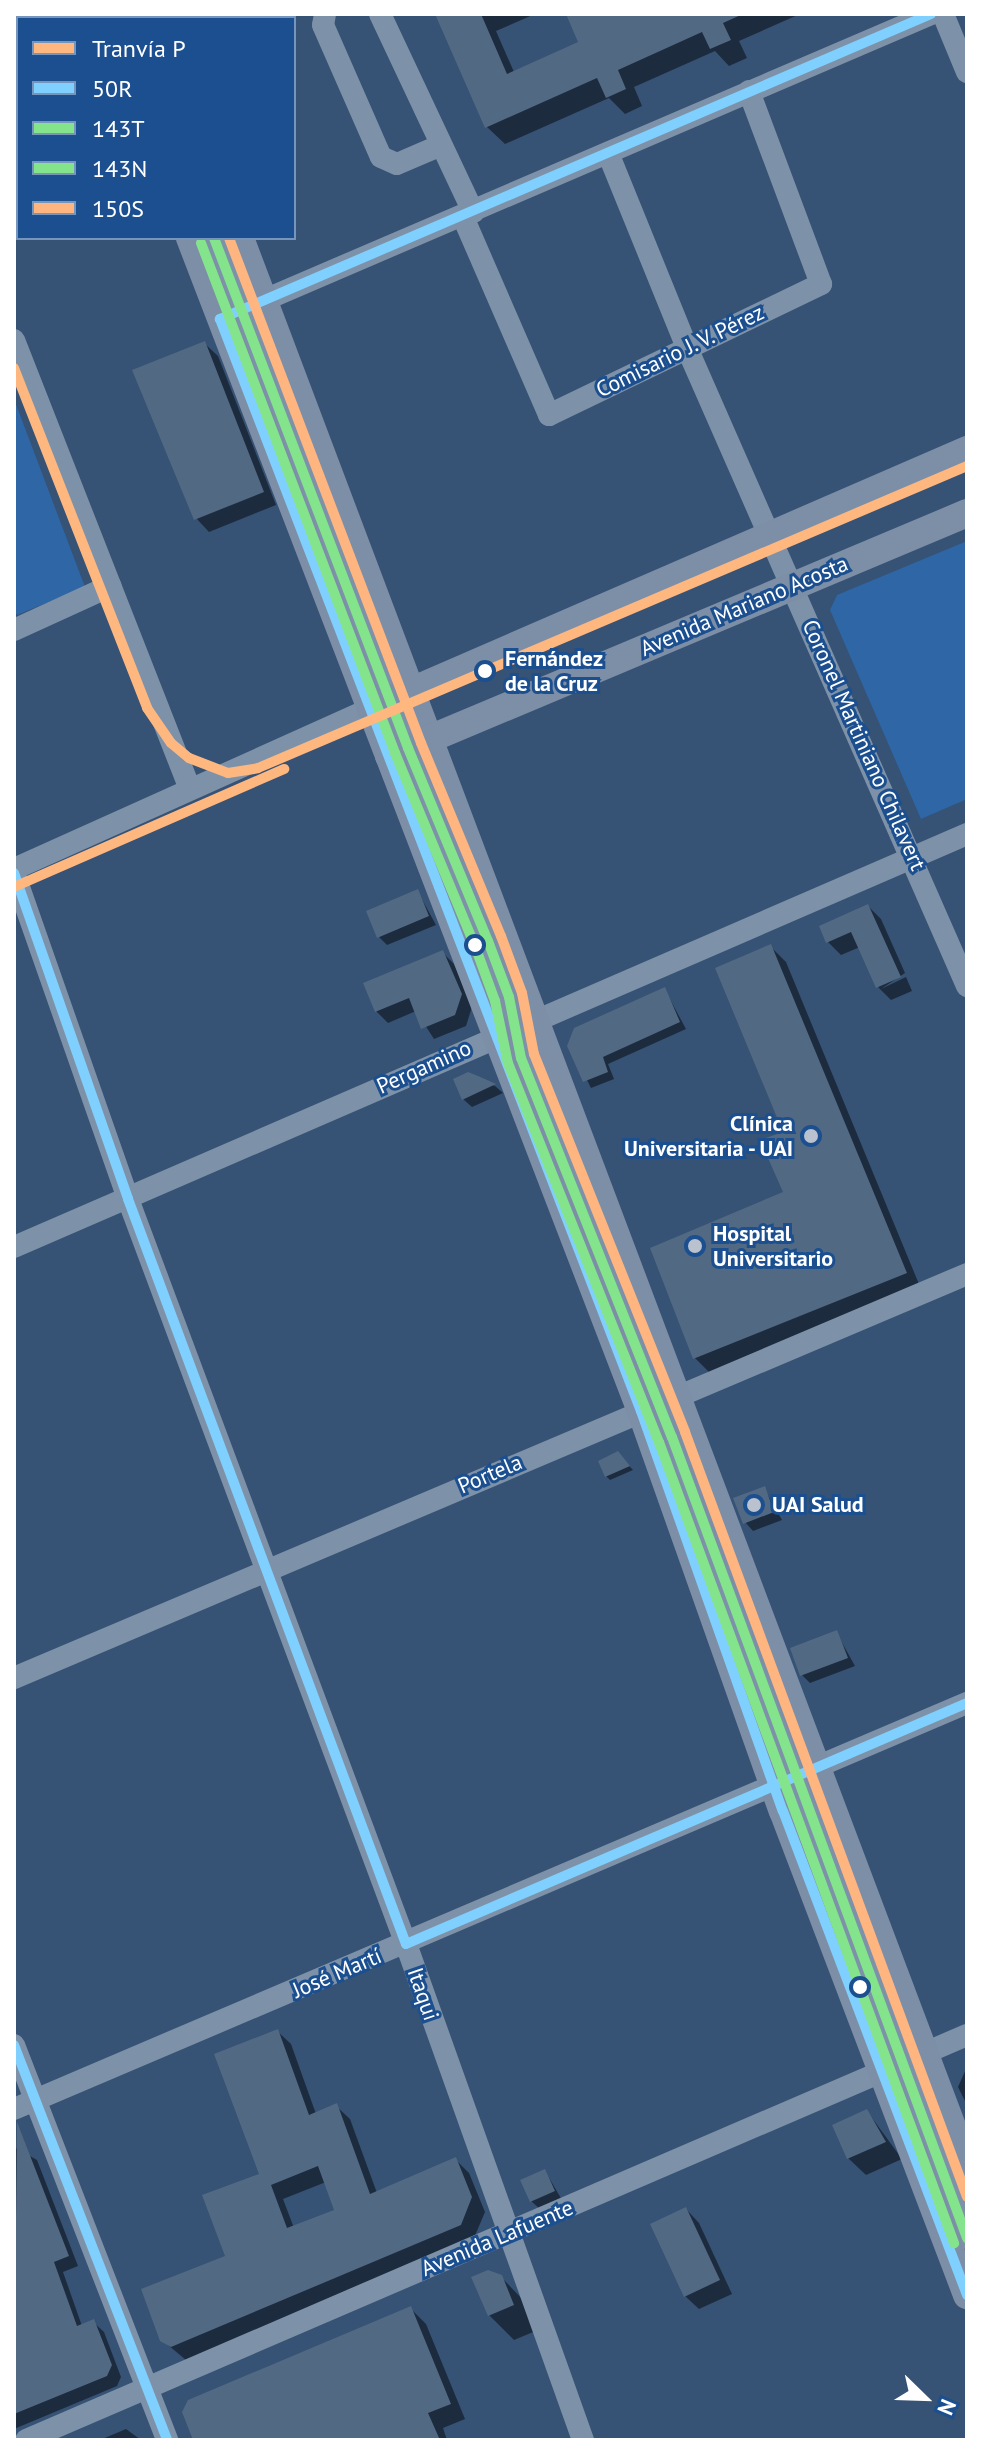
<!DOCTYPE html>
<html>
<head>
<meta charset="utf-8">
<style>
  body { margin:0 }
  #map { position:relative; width:981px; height:2454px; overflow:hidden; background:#365274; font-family:"PT Sans",sans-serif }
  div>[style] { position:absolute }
  .green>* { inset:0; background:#2f66a5 }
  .shadow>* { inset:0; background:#0007 }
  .building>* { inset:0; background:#526984 }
  .minor>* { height:22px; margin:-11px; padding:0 11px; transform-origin:11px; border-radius:11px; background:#7d92a8 }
  .major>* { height:28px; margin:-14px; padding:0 14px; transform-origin:14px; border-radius:14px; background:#7d8ea7 }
  .bus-1>* { height:10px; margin:-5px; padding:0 5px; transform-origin:5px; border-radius:5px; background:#80d0ff }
  .bus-2>* { height:10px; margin:-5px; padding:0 5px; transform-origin:5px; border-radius:5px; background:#84e48c }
  .bus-3>* { height:10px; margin:-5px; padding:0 5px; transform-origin:5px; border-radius:5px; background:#84e48c }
  .bus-4>* { height:10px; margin:-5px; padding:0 5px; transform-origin:5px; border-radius:5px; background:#ffb580 }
  .tram-1>* { height:10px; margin:-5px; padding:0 5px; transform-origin:5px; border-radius:5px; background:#ffb780 }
  .dots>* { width:22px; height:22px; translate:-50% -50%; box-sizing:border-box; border:4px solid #1b4f8f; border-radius:50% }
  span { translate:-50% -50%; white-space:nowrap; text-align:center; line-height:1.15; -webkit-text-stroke:6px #1b4f8f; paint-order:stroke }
  .street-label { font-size:22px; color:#fff }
  .stop-label { font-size:22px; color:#fff; font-weight:700 }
  .left { translate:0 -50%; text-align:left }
  .poi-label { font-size:22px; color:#fff; font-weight:700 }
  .right { translate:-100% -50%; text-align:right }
  .frame { position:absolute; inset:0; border:16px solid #fff; pointer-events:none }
  .legend { position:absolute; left:16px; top:16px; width:280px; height:224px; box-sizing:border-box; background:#1b4f8f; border:2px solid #7695bc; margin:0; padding:10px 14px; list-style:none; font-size:24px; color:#fff }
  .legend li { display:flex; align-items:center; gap:16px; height:40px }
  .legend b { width:40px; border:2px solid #7695bc }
  .north { position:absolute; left:885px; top:2358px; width:80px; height:80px; -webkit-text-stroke:6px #1b4f8f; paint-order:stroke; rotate:113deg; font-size:22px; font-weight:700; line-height:32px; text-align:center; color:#fff }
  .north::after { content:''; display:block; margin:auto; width:28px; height:36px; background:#fff; clip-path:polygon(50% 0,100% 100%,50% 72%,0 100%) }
</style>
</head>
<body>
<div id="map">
  <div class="green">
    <div style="clip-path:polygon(14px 399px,85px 587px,17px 615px,14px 609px)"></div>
    <div style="clip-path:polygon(967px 541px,967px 799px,921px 819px,830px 610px,837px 595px)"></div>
  </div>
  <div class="shadow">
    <div style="clip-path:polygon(438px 14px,535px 14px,496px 31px,514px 72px,580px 43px,568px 14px,800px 14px,739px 41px,747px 58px,729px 66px,715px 51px,634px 87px,642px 106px,625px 114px,609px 98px,505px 144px,487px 127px)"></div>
    <div style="clip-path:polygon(204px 343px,218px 356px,276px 505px,209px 532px,196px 518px)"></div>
    <div style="clip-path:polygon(418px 892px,436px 925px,387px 945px,379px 937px)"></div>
    <div style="clip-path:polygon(868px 906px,881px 919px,905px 973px,881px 989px,906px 977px,912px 991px,891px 1000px,878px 987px,860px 947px,841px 955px,828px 942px)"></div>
    <div style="clip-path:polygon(771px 947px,786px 962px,921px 1289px,710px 1373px,695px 1358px,785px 1194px)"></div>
    <div style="clip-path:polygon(442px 952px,454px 964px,472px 1007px,466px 1026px,434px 1039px,416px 1011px,388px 1023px,376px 1011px)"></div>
    <div style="clip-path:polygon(665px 990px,686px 1029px,608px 1064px,614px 1079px,591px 1088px,570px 1046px)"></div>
    <div style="clip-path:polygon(463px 1076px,495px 1086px,503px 1093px,472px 1107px,463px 1099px)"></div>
    <div style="clip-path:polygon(618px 1454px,633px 1470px,610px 1480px,606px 1476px)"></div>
    <div style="clip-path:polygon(764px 1488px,782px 1520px,753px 1531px,745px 1522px)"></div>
    <div style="clip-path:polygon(836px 1632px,855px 1666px,810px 1683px,802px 1675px)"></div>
    <div style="clip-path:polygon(evenodd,277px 2031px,291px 2044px,316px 2114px,336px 2106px,350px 2119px,377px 2193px,456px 2160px,469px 2173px,485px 2212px,474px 2238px,186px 2360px,162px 2340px,228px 2257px,261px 2175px,277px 2031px,326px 2182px,337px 2211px,294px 2228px,283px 2199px,326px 2182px)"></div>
    <div style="clip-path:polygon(966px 2069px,967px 2069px,967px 2105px,958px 2087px)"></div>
    <div style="clip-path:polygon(867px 2111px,902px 2159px,866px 2175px,848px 2158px)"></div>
    <div style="clip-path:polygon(14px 2147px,37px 2160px,78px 2266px,63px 2272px,82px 2326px,93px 2322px,104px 2332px,121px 2377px,117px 2386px,14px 2429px)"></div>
    <div style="clip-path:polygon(545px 2171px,562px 2200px,540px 2209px,531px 2201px)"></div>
    <div style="clip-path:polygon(686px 2209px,699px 2223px,732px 2294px,699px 2309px,685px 2296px)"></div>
    <div style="clip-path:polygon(501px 2277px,526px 2303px,538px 2330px,514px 2340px,489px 2315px)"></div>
    <div style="clip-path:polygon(410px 2308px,426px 2324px,465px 2419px,443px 2428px,447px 2440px,195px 2440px)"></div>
    <div style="clip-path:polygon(126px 2429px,141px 2440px,100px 2440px)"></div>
  </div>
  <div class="building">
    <div style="clip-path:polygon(435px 14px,481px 14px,507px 74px,578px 42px,566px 14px,743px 14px,723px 23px,731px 40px,710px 49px,702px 32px,618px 70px,626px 89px,606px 98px,597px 78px,485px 128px)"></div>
    <div style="clip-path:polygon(205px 341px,264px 492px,194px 520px,132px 370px)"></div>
    <div style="clip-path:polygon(418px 889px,429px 916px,377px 938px,366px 911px)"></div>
    <div style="clip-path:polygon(868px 904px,901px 977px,876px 988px,851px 932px,826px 943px,819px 926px)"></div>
    <div style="clip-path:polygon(771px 944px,907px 1273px,693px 1359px,650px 1248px,783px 1192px,760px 1140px,783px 1132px,715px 968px)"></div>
    <div style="clip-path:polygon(443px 950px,462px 994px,455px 1015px,421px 1029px,409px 998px,375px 1012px,363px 983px)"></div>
    <div style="clip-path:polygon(665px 987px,680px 1022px,603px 1057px,608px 1072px,583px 1082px,567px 1046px,574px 1028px)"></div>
    <div style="clip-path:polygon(468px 1072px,478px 1076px,496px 1084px,462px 1100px,453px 1079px)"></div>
    <div style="clip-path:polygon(618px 1451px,630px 1466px,605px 1477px,598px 1461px)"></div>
    <div style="clip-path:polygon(765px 1486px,774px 1512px,743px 1524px,733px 1498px)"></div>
    <div style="clip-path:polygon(837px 1630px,848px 1658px,800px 1676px,790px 1648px)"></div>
    <div style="clip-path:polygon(evenodd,278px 2029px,309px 2115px,337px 2103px,370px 2194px,456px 2157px,472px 2197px,461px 2225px,171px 2347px,160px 2341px,141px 2289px,225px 2256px,202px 2195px,259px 2174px,214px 2054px,278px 2029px,318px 2166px,334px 2210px,287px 2228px,271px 2185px,318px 2166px)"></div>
    <div style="clip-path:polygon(867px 2109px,886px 2142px,847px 2159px,832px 2125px)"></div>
    <div style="clip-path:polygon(17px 2122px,69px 2256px,54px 2262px,77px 2326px,94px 2319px,112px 2365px,107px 2376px,14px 2414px)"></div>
    <div style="clip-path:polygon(545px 2169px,555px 2191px,530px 2202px,520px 2180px)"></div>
    <div style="clip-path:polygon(686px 2207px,720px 2280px,684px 2297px,650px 2224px)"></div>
    <div style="clip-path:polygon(488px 2270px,502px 2275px,514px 2305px,488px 2316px,471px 2277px)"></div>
    <div style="clip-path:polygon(411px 2306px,451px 2404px,428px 2413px,440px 2440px,193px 2440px,182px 2412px,188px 2400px)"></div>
  </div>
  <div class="minor">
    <div style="left:142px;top:14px;width:4px;rotate:63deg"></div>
    <div style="left:325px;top:14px;width:11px;rotate:100deg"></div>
    <div style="left:323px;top:25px;width:144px;rotate:66.3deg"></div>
    <div style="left:381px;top:157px;width:17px;rotate:24deg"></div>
    <div style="left:397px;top:164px;width:46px;rotate:-23.2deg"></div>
    <div style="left:380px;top:14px;width:219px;rotate:64.8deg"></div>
    <div style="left:943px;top:14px;width:63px;rotate:67.5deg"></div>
    <div style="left:608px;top:153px;width:210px;rotate:67.9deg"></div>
    <div style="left:687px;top:348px;width:697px;rotate:66.3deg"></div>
    <div style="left:14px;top:165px;width:4px;rotate:-14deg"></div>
    <div style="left:463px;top:217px;width:216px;rotate:66.5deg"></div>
    <div style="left:549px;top:415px;width:302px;rotate:-25.7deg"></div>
    <div style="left:821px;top:284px;width:206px;rotate:-110.5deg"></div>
    <div style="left:214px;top:238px;width:546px;rotate:69.17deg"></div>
    <div style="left:408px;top:748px;width:209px;rotate:67.5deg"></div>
    <div style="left:488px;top:941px;width:60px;rotate:69.4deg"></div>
    <div style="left:509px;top:997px;width:62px;rotate:78.9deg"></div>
    <div style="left:521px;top:1058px;width:408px;rotate:68.3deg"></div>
    <div style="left:672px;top:1437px;width:854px;rotate:69.78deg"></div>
    <div style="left:248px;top:307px;width:743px;rotate:-23.22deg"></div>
    <div style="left:14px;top:340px;width:482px;rotate:68.6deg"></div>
    <div style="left:14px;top:630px;width:106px;rotate:-24.6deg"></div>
    <div style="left:14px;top:869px;width:393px;rotate:-24.2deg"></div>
    <div style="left:14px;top:873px;width:345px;rotate:70.7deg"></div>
    <div style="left:128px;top:1199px;width:795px;rotate:69.54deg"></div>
    <div style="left:406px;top:1944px;width:527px;rotate:70.36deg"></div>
    <div style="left:14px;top:1247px;width:1039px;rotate:-23.43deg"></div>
    <div style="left:14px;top:1678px;width:1035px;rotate:-22.97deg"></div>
    <div style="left:14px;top:2045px;width:424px;rotate:68.8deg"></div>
    <div style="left:14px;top:2109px;width:1036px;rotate:-23.08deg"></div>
    <div style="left:26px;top:2440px;width:1024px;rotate:-23.29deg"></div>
  </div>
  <div class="major">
    <div style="left:112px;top:14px;width:4px;rotate:76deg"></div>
    <div style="left:177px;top:14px;width:4px;rotate:76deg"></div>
    <div style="left:190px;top:238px;width:1257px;rotate:68.97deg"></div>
    <div style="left:641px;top:1411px;width:424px;rotate:70.5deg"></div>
    <div style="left:783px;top:1811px;width:518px;rotate:69.18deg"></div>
    <div style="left:240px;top:238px;width:2061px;rotate:69.34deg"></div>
    <div style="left:372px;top:708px;width:649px;rotate:-23.44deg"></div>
    <div style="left:389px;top:756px;width:627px;rotate:-22.8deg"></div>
  </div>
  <div class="bus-1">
    <div style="left:931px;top:14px;width:774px;rotate:156.78deg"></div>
    <div style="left:220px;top:319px;width:1170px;rotate:68.92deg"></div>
    <div style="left:641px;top:1411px;width:424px;rotate:70.5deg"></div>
    <div style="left:783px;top:1811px;width:518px;rotate:69.18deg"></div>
    <div style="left:14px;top:873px;width:345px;rotate:70.7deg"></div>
    <div style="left:128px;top:1199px;width:795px;rotate:69.54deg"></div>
    <div style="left:406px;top:1944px;width:611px;rotate:-23.25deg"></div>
    <div style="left:14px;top:2045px;width:424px;rotate:68.8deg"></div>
  </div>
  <div class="bus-2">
    <div style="left:214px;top:238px;width:546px;rotate:69.17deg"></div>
    <div style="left:408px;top:748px;width:209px;rotate:67.5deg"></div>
    <div style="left:488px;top:941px;width:60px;rotate:69.4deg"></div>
    <div style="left:509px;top:997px;width:62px;rotate:78.9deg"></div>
    <div style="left:521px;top:1058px;width:408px;rotate:68.3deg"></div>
    <div style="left:672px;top:1437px;width:854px;rotate:69.78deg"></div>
  </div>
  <div class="bus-3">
    <div style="left:201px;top:243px;width:546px;rotate:69.17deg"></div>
    <div style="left:395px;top:753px;width:209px;rotate:67.5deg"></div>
    <div style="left:475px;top:946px;width:59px;rotate:70deg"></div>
    <div style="left:495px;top:1001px;width:63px;rotate:78.2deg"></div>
    <div style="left:508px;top:1063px;width:408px;rotate:68.3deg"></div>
    <div style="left:659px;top:1442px;width:854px;rotate:69.78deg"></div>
  </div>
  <div class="bus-4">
    <div style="left:229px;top:238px;width:540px;rotate:69.18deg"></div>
    <div style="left:421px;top:743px;width:209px;rotate:67.5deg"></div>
    <div style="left:501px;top:936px;width:61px;rotate:69.8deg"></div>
    <div style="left:522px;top:993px;width:62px;rotate:78.9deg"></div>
    <div style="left:534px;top:1054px;width:407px;rotate:68.2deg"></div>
    <div style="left:685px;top:1432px;width:815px;rotate:69.76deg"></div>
  </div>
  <div class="tram-1">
    <div style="left:14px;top:368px;width:365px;rotate:68.6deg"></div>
    <div style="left:147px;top:708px;width:42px;rotate:55.6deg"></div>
    <div style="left:171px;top:743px;width:23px;rotate:40deg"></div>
    <div style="left:189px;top:758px;width:42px;rotate:21deg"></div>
    <div style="left:228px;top:773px;width:30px;rotate:-9deg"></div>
    <div style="left:258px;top:768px;width:771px;rotate:-23.07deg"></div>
    <div style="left:14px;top:887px;width:295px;rotate:-23.6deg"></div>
  </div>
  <div class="dots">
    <div style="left:485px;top:671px;background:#fff"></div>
    <div style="left:475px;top:945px;background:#fff"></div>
    <div style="left:811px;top:1136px;background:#b9c2ce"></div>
    <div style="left:695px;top:1246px;background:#b9c2ce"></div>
    <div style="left:754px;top:1505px;background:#b9c2ce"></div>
    <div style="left:860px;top:1987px;background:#fff"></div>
  </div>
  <div class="street-label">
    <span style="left:680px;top:351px;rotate:-26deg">Comisario J. V. Pérez</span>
    <span style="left:744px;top:606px;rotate:-23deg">Avenida Mariano Acosta</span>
    <span style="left:864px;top:745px;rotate:66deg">Coronel Martiniano Chilavert</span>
    <span style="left:424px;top:1067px;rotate:-24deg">Pergamino</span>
    <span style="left:490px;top:1474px;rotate:-23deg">Portela</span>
    <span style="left:337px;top:1973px;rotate:-23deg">José Martí</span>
    <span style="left:423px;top:1994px;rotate:71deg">Itaqui</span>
    <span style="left:497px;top:2238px;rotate:-23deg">Avenida Lafuente</span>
  </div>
  <div class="stop-label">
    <span class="left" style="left:505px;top:671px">Fernández<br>de la Cruz</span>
  </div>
  <div class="poi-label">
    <span class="right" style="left:793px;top:1136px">Clínica<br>Universitaria - UAI</span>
    <span class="left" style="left:713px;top:1246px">Hospital<br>Universitario</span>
    <span class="left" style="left:772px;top:1505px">UAI Salud</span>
  </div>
  <div class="frame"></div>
  <ul class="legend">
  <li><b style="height:10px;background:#ffb780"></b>Tranvía P</li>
  <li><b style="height:10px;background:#80d0ff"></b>50R</li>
  <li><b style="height:10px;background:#84e48c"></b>143T</li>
  <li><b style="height:10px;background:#84e48c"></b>143N</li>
  <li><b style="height:10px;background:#ffb580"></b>150S</li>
  </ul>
  <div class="north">N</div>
</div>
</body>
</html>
